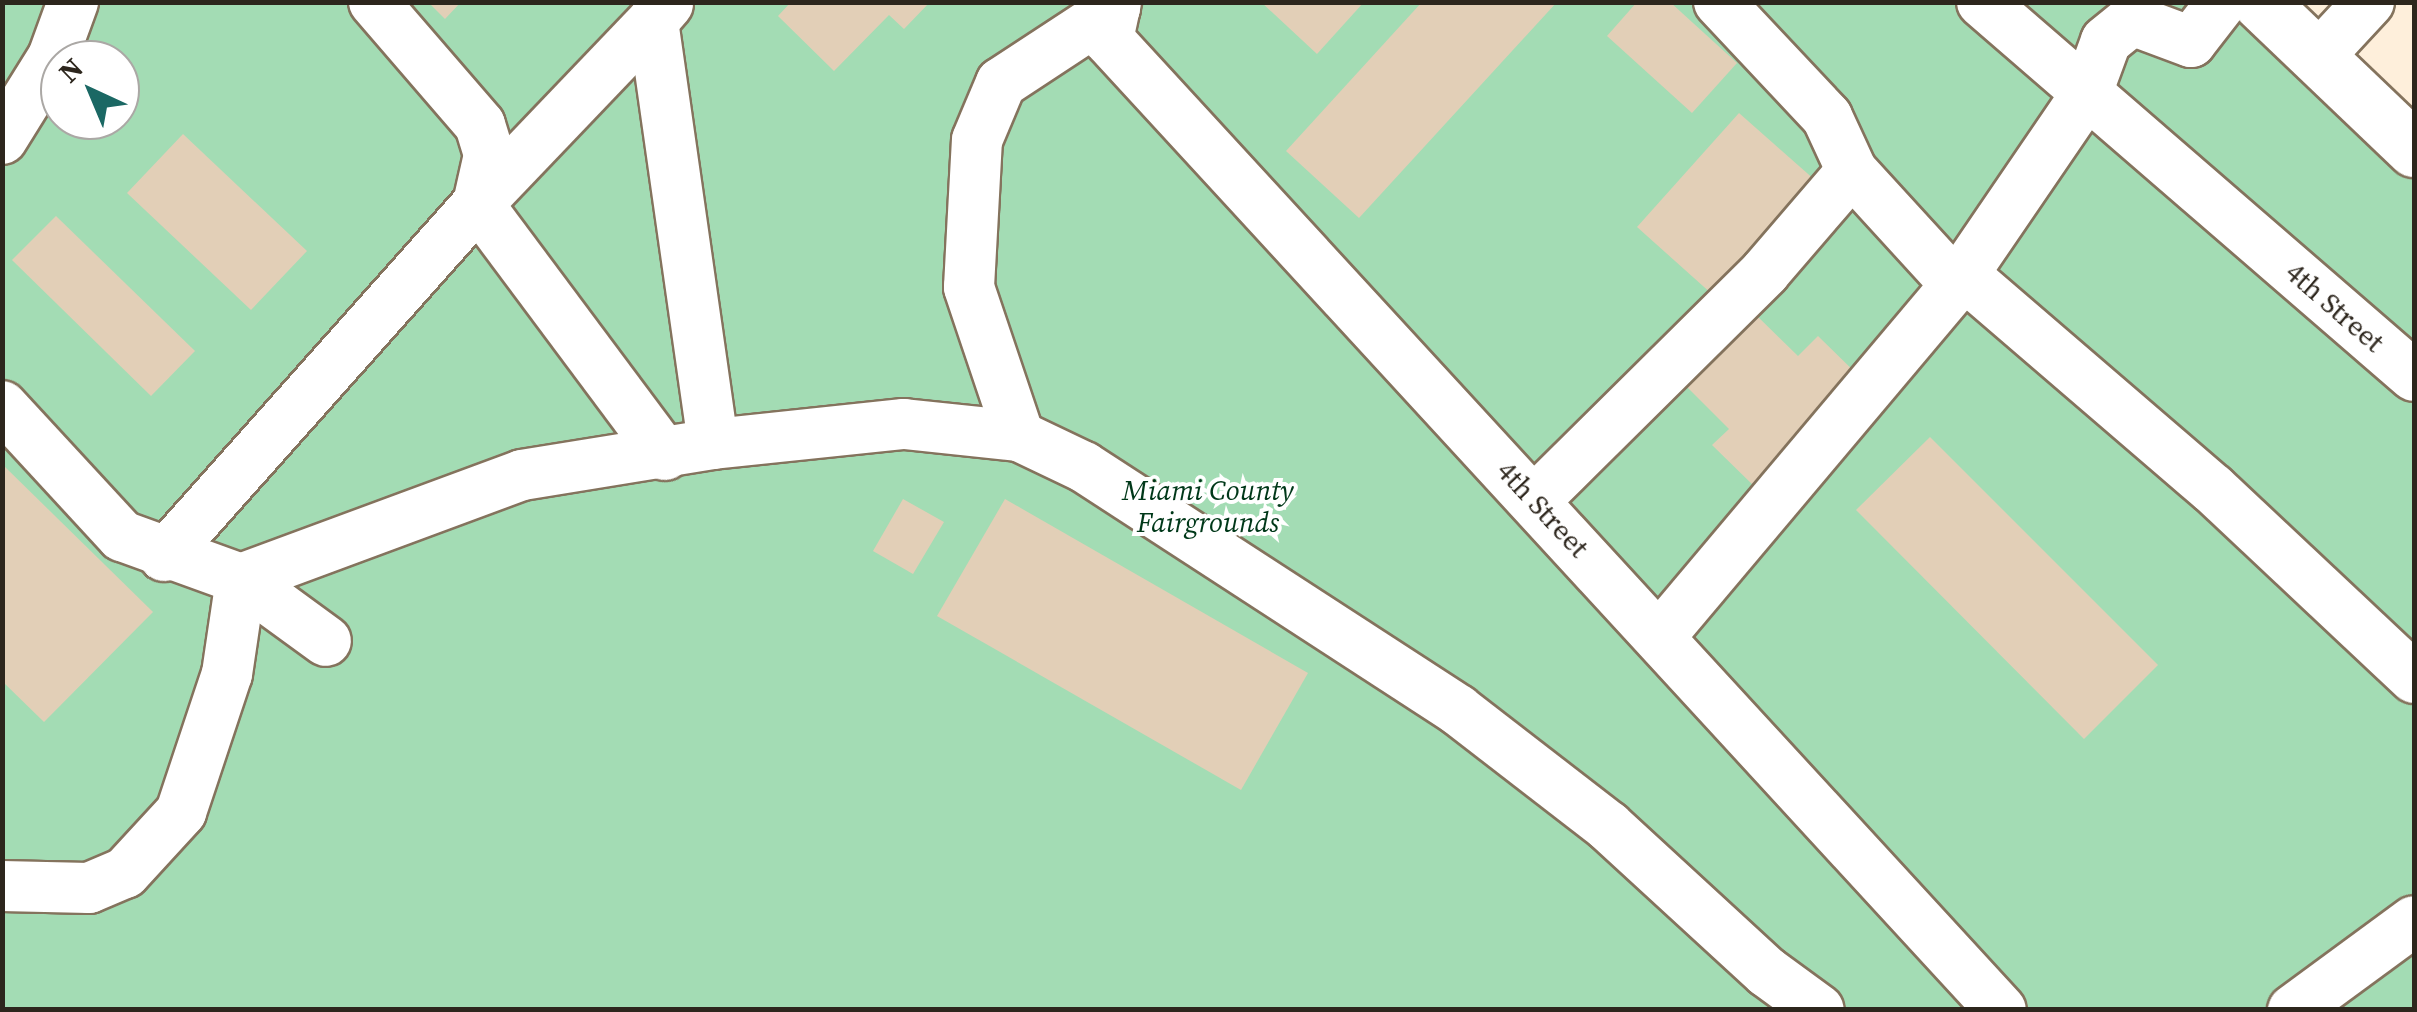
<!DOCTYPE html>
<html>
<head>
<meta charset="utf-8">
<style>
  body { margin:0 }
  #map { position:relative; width:2417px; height:1012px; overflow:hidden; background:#feefdb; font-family:"Source Serif 4",serif }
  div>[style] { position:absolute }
  .green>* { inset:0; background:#a3dcb4 }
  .building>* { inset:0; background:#e2cfb7 }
  .roads { filter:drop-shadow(2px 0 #84735d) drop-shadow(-2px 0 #84735d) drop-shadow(0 2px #84735d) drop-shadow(0 -2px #84735d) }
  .minor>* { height:50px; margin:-25px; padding:0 25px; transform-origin:25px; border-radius:25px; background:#fff }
  .major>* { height:55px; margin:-27.5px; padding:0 27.5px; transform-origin:27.5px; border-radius:27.5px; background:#fff }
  span { translate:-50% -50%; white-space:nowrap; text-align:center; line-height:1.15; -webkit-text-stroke:8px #fff; paint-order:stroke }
  .street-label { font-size:28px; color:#2d261d }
  .park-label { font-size:28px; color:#003819; font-style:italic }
  .frame { position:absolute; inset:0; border:5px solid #2d261d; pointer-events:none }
  .north { position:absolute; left:40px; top:40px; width:100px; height:100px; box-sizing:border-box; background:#fff; border:2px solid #aba8a5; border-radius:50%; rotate:316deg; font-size:28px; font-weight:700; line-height:40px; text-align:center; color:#2d261d }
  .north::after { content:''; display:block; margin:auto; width:35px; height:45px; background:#1b6864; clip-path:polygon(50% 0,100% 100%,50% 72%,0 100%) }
</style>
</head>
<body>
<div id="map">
  <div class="green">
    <div style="clip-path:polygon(evenodd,2px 3px,2260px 3px,2414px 149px,2414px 1009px,3px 1009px,2px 3px,60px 60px,120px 60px,120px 120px,60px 120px,60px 60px)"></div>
  </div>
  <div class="building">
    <div style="clip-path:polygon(428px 2px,461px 2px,445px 19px)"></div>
    <div style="clip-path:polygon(791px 2px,930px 2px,904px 29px,889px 15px,834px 71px,778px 16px)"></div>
    <div style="clip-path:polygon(1261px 2px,1364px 2px,1317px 54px)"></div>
    <div style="clip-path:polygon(1422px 2px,1557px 2px,1359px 218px,1286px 151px)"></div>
    <div style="clip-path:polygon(1637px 2px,1670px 2px,1737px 63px,1692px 113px,1607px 36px)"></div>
    <div style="clip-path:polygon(1739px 113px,1816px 181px,1713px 295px,1637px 227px)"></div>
    <div style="clip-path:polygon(183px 134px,307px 251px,251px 310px,127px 193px)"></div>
    <div style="clip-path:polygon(56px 216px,195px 351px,151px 396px,12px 260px)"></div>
    <div style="clip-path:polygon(1751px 310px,1798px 356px,1818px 336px,1863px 380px,1756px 488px,1712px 445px,1729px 429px,1681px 381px)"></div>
    <div style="clip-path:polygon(1930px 437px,2158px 665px,2084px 739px,1856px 510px)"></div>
    <div style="clip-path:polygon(2px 464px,153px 612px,44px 722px,2px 681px)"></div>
    <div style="clip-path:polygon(903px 499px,944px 522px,913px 574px,873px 551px)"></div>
    <div style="clip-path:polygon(1005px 499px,1308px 673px,1241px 790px,937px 616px)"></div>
  </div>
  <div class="roads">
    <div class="minor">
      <div style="left:374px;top:2px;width:162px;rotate:49.2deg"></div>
      <div style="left:480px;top:125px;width:31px;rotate:73deg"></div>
      <div style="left:489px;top:155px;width:50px;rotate:102.7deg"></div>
      <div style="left:478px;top:204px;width:313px;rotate:53.3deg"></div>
      <div style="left:1116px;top:2px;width:38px;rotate:102deg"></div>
      <div style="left:1108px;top:39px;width:1319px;rotate:47.4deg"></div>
      <div style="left:1719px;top:2px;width:158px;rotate:46.8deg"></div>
      <div style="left:1827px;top:117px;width:60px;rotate:65.2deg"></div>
      <div style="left:1852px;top:171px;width:154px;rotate:47.6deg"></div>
      <div style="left:1982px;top:2px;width:571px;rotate:40.88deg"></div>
      <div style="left:668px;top:4px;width:23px;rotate:131deg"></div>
      <div style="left:653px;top:21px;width:427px;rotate:81.9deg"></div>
      <div style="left:2318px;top:57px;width:75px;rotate:-47.2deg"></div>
      <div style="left:2px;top:139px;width:97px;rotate:-58.1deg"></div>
      <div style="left:53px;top:57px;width:59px;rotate:-70deg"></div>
      <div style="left:1964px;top:275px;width:328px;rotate:40.7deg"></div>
      <div style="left:2213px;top:489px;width:276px;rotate:43.2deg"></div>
      <div style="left:2px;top:406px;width:177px;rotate:47.3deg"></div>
      <div style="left:122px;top:536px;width:127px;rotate:19.9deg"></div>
      <div style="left:241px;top:579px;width:300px;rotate:-20.3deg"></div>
      <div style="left:522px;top:475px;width:193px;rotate:-9.2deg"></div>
      <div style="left:713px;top:444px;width:192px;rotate:-6deg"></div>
      <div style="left:904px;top:424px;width:116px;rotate:6deg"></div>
      <div style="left:1019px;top:436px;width:72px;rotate:25.5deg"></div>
      <div style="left:1084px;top:467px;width:446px;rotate:33deg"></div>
      <div style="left:1458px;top:710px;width:190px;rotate:37.7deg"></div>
      <div style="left:1608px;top:826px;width:216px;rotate:42.6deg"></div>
      <div style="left:1767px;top:972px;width:64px;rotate:36.2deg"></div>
      <div style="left:1019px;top:436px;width:157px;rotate:-108.6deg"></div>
      <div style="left:969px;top:287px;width:147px;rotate:-86.9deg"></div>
      <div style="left:977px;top:140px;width:62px;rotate:-67.2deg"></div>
      <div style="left:1001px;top:83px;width:136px;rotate:-33.3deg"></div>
      <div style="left:1115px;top:8px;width:8px;rotate:-135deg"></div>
      <div style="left:1535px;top:500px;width:324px;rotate:-44.7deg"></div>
      <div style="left:1765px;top:272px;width:133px;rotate:-49.3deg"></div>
      <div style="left:164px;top:556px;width:472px;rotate:-48.3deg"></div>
      <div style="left:478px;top:204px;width:253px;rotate:-46.3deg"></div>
      <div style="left:1661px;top:635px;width:458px;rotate:-49.9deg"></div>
      <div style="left:1956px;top:285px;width:232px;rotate:-55.7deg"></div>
      <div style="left:2087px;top:93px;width:55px;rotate:-69.9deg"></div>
      <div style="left:2106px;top:41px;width:33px;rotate:-39deg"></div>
      <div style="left:2132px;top:20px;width:63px;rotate:20.4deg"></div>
      <div style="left:2191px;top:42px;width:51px;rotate:-52.2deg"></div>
      <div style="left:2px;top:886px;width:87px;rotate:1.3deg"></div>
      <div style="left:89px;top:888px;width:39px;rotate:-23deg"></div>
      <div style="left:125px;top:873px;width:83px;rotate:-47.4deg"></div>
      <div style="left:181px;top:812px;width:145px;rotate:-71.6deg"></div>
      <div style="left:227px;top:674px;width:96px;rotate:-81.6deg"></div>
      <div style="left:241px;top:579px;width:105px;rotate:36.1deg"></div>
      <div style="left:2293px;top:1010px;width:150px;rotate:-36.3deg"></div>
    </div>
    <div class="major">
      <div style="left:2260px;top:2px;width:213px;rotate:43.7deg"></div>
    </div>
  </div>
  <div class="street-label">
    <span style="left:2335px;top:307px;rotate:41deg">4th Street</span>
    <span style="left:1543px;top:509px;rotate:47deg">4th Street</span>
  </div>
  <div class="park-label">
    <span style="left:1208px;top:506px">Miami County<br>Fairgrounds</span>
  </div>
  <div class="frame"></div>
  <div class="north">N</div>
</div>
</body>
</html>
